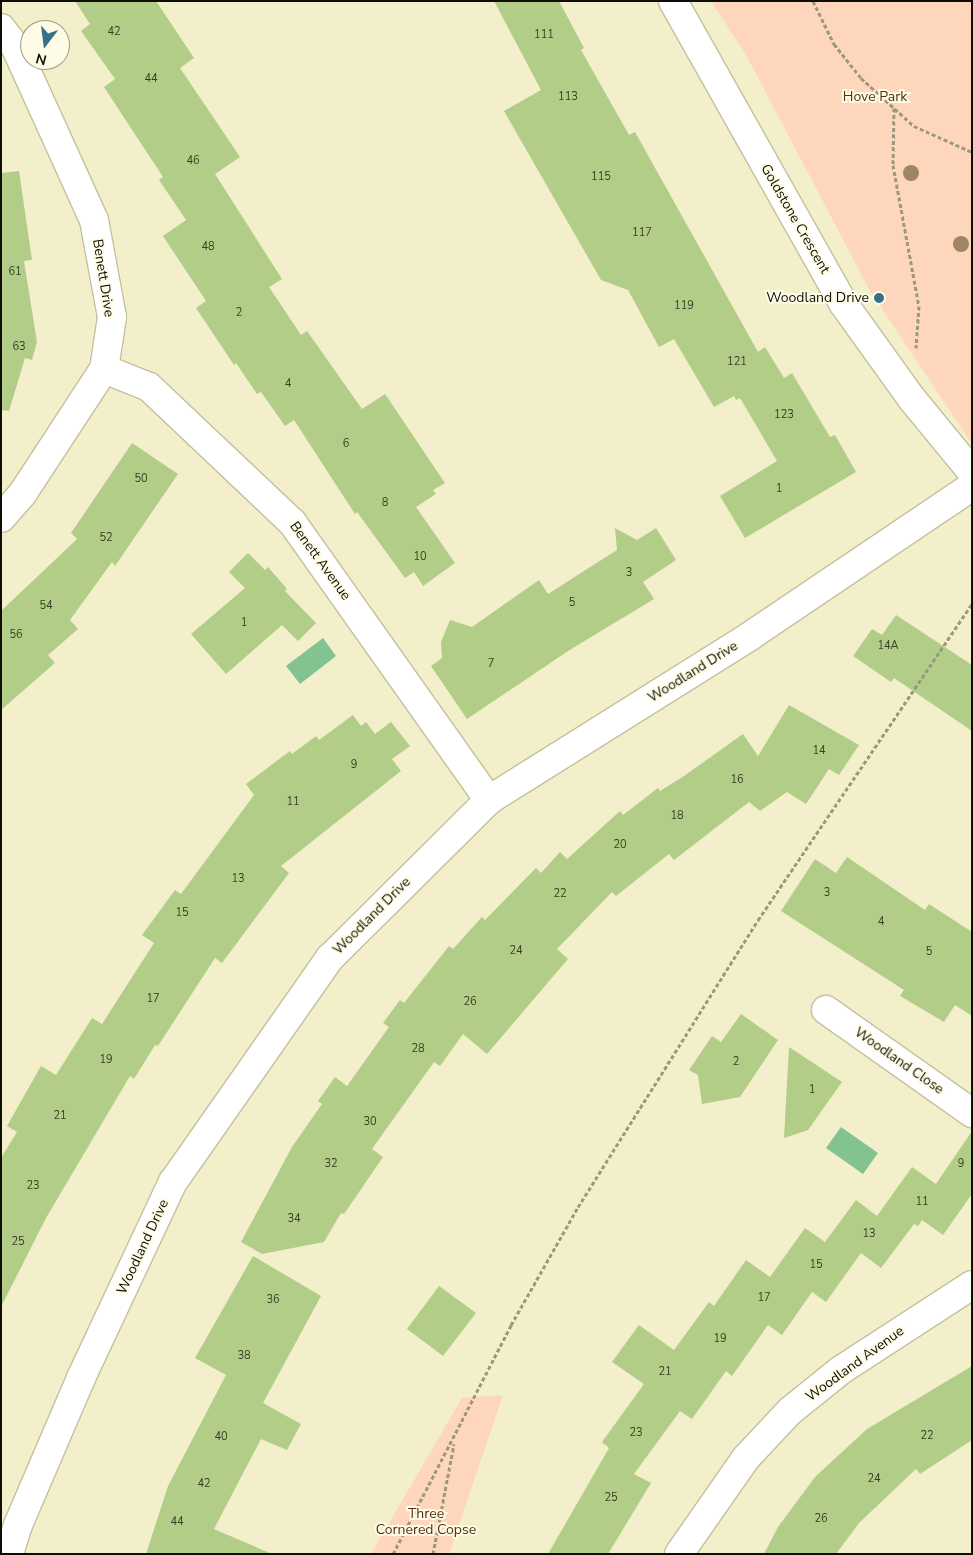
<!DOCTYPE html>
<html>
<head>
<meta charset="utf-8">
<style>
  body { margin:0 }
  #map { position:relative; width:973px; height:1555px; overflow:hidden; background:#f3efcb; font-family:"Nunito Sans",sans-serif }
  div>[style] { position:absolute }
  .green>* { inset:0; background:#fed6bb }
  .water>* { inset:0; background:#83c391 }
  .building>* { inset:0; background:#b1cd88 }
  .path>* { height:3px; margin-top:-1.5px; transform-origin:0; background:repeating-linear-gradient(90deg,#9b987e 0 4px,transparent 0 6.5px) }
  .roads { filter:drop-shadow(1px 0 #c4c09d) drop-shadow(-1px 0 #c4c09d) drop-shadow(0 1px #c4c09d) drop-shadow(0 -1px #c4c09d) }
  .minor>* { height:28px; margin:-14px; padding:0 14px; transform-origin:14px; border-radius:14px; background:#fff }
  .trees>* { width:16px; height:16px; margin:-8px; border-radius:50%; background:#9e8563 }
  .dots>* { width:14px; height:14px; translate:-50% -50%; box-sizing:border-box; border:2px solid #fefce6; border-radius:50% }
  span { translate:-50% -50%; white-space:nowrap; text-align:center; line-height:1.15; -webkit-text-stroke:4px #fefce6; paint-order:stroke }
  .number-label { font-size:11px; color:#383e24 }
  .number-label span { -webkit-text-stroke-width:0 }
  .park-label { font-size:14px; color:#592f0e }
  .street-label { font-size:14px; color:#0f0e03 }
  .poi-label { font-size:14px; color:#0f0e03 }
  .right { translate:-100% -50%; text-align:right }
  .frame { position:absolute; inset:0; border:2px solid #0f0e03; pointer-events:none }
  .north { position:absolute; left:20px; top:20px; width:50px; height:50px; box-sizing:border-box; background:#fefce6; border:1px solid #9e9d8b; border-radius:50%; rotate:195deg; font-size:14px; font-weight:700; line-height:20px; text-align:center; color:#0f0e03 }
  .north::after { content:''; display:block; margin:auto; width:18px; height:22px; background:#337287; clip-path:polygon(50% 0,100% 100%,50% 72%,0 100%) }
</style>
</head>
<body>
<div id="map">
  <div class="green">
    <div style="clip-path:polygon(711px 1px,972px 1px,972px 444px,869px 289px,745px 53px)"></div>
    <div style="clip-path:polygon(503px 1395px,449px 1554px,371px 1554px,462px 1398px)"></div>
  </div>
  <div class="water">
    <div style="clip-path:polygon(323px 638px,336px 656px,300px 684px,286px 666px)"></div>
    <div style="clip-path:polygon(841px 1127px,878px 1153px,863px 1174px,826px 1148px)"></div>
  </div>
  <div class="building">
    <div style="clip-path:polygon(75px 1px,156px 1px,194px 58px,180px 68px,240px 157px,215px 174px,282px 279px,269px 287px,301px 335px,307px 331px,362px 409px,385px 394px,445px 483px,433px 490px,436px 494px,416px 507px,455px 563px,423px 586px,414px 572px,405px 578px,357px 512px,355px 514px,294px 420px,285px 426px,261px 392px,257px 394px,236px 363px,234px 365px,196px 308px,206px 301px,163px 236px,186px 220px,159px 180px,163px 177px,104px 87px,115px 79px,81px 31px,90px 24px)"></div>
    <div style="clip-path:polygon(494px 1px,559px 1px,584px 48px,581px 50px,629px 135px,635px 132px,758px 352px,765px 347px,784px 378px,792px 373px,830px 437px,835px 435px,856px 472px,745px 538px,720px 496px,777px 461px,740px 398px,736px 400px,734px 396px,714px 407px,674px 339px,659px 347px,628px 290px,601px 280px,504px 111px,541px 90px)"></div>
    <div style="clip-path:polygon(19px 171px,32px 260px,24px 261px,37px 342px,32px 360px,25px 358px,9px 411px,1px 410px,1px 173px)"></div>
    <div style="clip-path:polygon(132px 443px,178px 474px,115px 566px,112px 562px,70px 620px,78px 629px,48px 655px,55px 663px,1px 710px,1px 611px,77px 539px,71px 533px)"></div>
    <div style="clip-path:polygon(615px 528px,637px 540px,656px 528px,676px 560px,643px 582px,654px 599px,568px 651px,467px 719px,431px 666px,442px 658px,441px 642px,450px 620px,472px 627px,539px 580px,548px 594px,617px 550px)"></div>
    <div style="clip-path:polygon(248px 553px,265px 570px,268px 567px,287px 589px,285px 591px,316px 623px,298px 641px,282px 625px,226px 674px,191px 634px,245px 588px,229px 572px)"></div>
    <div style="clip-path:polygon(896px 615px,972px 665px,972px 731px,894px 678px,891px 682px,853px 656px,872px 629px,882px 635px)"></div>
    <div style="clip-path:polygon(789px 705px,859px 745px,839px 775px,829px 769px,806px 804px,787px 792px,760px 811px,749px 802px,674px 860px,669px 854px,616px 896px,612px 892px,557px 949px,568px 959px,487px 1054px,463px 1034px,440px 1066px,434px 1062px,372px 1149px,383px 1157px,344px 1214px,341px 1213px,324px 1242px,262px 1254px,241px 1242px,292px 1147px,322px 1104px,318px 1101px,335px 1077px,347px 1086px,389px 1027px,383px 1023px,400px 1000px,404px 1003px,449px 946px,453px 949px,482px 917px,485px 920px,536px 868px,541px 873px,560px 852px,567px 859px,620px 811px,623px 815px,658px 788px,660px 791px,684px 776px,743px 734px,758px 756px)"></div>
    <div style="clip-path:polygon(353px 715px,361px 726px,366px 722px,375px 734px,391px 722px,410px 746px,392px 759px,401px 771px,281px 866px,289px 873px,222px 963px,215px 958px,158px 1046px,155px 1045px,134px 1079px,130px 1076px,46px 1218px,1px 1307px,1px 1158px,17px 1132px,7px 1126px,41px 1066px,56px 1075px,92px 1018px,102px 1024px,154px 943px,142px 935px,175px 890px,181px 894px,254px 795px,246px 784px,290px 751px,292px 754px,316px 736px,319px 740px)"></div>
    <div style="clip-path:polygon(847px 857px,925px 910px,929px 904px,972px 932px,972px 1016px,955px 1005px,944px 1022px,900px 996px,904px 990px,781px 911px,815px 859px,836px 873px)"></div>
    <div style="clip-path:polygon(741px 1014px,778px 1040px,740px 1097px,702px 1104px,698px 1075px,689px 1070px,712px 1036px,721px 1042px)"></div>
    <div style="clip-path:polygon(789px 1047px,842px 1082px,808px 1130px,784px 1138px)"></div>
    <div style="clip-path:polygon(972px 1131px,972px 1194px,943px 1235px,922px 1220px,918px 1226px,914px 1224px,881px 1268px,861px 1253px,826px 1302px,812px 1292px,782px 1335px,768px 1325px,732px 1376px,726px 1371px,692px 1419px,680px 1411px,634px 1474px,651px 1483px,608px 1554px,548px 1554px,609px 1448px,602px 1442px,644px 1384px,612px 1362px,639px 1325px,674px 1350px,709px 1302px,714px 1306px,746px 1260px,770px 1277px,805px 1228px,825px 1242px,856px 1200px,877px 1216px,912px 1167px,936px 1184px)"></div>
    <div style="clip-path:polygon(253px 1256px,321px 1296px,263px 1403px,301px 1424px,287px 1450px,261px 1439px,214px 1529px,272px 1554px,146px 1554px,168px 1486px,226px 1375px,195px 1358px)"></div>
    <div style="clip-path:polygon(439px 1286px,476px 1313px,443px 1356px,407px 1329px)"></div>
    <div style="clip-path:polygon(972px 1366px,972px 1440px,920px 1474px,916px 1469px,859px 1523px,836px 1554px,764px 1554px,778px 1527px,815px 1477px,867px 1429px)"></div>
  </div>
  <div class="path">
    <div style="left:813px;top:1px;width:48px;rotate:64deg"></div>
    <div style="left:834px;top:44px;width:43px;rotate:51.5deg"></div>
    <div style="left:861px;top:78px;width:72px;rotate:42.2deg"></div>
    <div style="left:914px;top:126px;width:64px;rotate:24.1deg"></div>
    <div style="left:894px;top:108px;width:57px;rotate:91deg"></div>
    <div style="left:893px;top:165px;width:143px;rotate:79.6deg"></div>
    <div style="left:919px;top:306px;width:42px;rotate:94.1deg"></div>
    <div style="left:393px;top:1554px;width:258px;rotate:-62.7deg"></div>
    <div style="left:511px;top:1325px;width:136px;rotate:-60.4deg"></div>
    <div style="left:578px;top:1207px;width:339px;rotate:-57.9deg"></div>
    <div style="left:758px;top:920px;width:382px;rotate:-55.9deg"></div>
    <div style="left:433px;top:1554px;width:112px;rotate:-79.2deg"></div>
  </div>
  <div class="roads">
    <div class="minor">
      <div style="left:673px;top:1px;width:347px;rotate:60.6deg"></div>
      <div style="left:843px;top:303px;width:118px;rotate:54.3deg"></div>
      <div style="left:912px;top:399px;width:94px;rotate:50.6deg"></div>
      <div style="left:1px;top:28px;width:23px;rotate:52deg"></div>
      <div style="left:15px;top:46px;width:191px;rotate:65.6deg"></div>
      <div style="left:94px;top:220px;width:99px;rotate:79.5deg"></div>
      <div style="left:112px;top:317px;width:53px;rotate:98.7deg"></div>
      <div style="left:104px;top:369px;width:148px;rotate:123.2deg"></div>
      <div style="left:23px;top:493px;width:33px;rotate:131deg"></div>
      <div style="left:104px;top:369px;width:48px;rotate:21.8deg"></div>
      <div style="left:149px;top:387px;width:197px;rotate:43.4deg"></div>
      <div style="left:292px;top:522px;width:341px;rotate:54.7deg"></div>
      <div style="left:826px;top:1010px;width:179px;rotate:35.2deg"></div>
      <div style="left:9px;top:1554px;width:30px;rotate:-73deg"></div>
      <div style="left:18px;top:1525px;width:160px;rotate:-66.8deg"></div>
      <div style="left:81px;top:1378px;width:217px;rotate:-64.9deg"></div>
      <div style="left:173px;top:1182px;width:274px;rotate:-55deg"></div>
      <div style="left:330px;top:958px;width:224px;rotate:-44.8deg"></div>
      <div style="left:489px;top:800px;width:308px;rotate:-32.1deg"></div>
      <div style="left:750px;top:636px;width:268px;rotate:-34deg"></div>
      <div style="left:679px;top:1554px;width:117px;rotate:-55.1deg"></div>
      <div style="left:746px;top:1458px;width:64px;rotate:-46.9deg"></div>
      <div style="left:790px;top:1411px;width:65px;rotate:-38.8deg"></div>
      <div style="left:841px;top:1370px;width:156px;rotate:-33deg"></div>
    </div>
  </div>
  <div class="trees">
    <div style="left:911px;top:173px"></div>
    <div style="left:961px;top:244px"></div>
  </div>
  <div class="dots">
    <div style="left:879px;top:298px;background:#337287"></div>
  </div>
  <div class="number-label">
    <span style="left:114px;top:32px">42</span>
    <span style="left:544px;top:35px">111</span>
    <span style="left:151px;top:79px">44</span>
    <span style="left:568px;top:97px">113</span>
    <span style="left:193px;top:161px">46</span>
    <span style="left:601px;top:177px">115</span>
    <span style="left:642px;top:233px">117</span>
    <span style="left:208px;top:247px">48</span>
    <span style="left:15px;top:272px">61</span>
    <span style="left:684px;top:306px">119</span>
    <span style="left:239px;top:313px">2</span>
    <span style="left:19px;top:347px">63</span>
    <span style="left:737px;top:362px">121</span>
    <span style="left:288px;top:384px">4</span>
    <span style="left:784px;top:415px">123</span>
    <span style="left:346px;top:444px">6</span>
    <span style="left:141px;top:479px">50</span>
    <span style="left:779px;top:489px">1</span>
    <span style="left:385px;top:503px">8</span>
    <span style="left:106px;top:538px">52</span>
    <span style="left:420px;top:557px">10</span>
    <span style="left:629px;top:573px">3</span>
    <span style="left:572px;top:603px">5</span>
    <span style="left:46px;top:606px">54</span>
    <span style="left:244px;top:623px">1</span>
    <span style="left:16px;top:635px">56</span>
    <span style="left:888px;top:646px">14A</span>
    <span style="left:491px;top:664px">7</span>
    <span style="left:819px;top:751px">14</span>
    <span style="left:354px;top:765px">9</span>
    <span style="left:737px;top:780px">16</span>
    <span style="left:293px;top:802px">11</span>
    <span style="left:677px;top:816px">18</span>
    <span style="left:620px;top:845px">20</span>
    <span style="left:238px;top:879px">13</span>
    <span style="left:827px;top:893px">3</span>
    <span style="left:560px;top:894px">22</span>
    <span style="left:182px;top:913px">15</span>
    <span style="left:881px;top:922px">4</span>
    <span style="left:516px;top:951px">24</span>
    <span style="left:929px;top:952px">5</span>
    <span style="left:153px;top:999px">17</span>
    <span style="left:470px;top:1002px">26</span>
    <span style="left:418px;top:1049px">28</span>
    <span style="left:106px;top:1060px">19</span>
    <span style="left:736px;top:1062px">2</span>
    <span style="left:812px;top:1090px">1</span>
    <span style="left:60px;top:1116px">21</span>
    <span style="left:370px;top:1122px">30</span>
    <span style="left:331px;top:1164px">32</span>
    <span style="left:961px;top:1164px">9</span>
    <span style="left:33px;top:1186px">23</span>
    <span style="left:922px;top:1202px">11</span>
    <span style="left:294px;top:1219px">34</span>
    <span style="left:869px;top:1234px">13</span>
    <span style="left:18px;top:1242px">25</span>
    <span style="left:816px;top:1265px">15</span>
    <span style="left:764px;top:1298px">17</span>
    <span style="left:273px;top:1300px">36</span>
    <span style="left:720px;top:1339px">19</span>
    <span style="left:244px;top:1356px">38</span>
    <span style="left:665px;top:1372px">21</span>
    <span style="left:636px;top:1433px">23</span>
    <span style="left:927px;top:1436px">22</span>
    <span style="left:221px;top:1437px">40</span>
    <span style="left:874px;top:1479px">24</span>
    <span style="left:204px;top:1484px">42</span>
    <span style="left:611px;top:1498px">25</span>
    <span style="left:821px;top:1519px">26</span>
    <span style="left:177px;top:1522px">44</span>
  </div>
  <div class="park-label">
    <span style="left:875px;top:97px">Hove Park</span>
    <span style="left:426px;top:1522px">Three<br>Cornered Copse</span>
  </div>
  <div class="street-label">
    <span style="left:795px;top:219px;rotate:60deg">Goldstone Crescent</span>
    <span style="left:103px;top:278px;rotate:81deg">Benett Drive</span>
    <span style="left:320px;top:561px;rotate:54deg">Benett Avenue</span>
    <span style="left:693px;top:672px;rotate:-32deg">Woodland Drive</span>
    <span style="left:372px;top:916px;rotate:-45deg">Woodland Drive</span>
    <span style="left:899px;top:1061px;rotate:35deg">Woodland Close</span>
    <span style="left:143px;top:1247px;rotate:-65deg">Woodland Drive</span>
    <span style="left:855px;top:1364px;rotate:-36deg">Woodland Avenue</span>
  </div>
  <div class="poi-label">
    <span class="right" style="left:869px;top:298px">Woodland Drive</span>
  </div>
  <div class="frame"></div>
  <div class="north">N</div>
</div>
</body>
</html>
